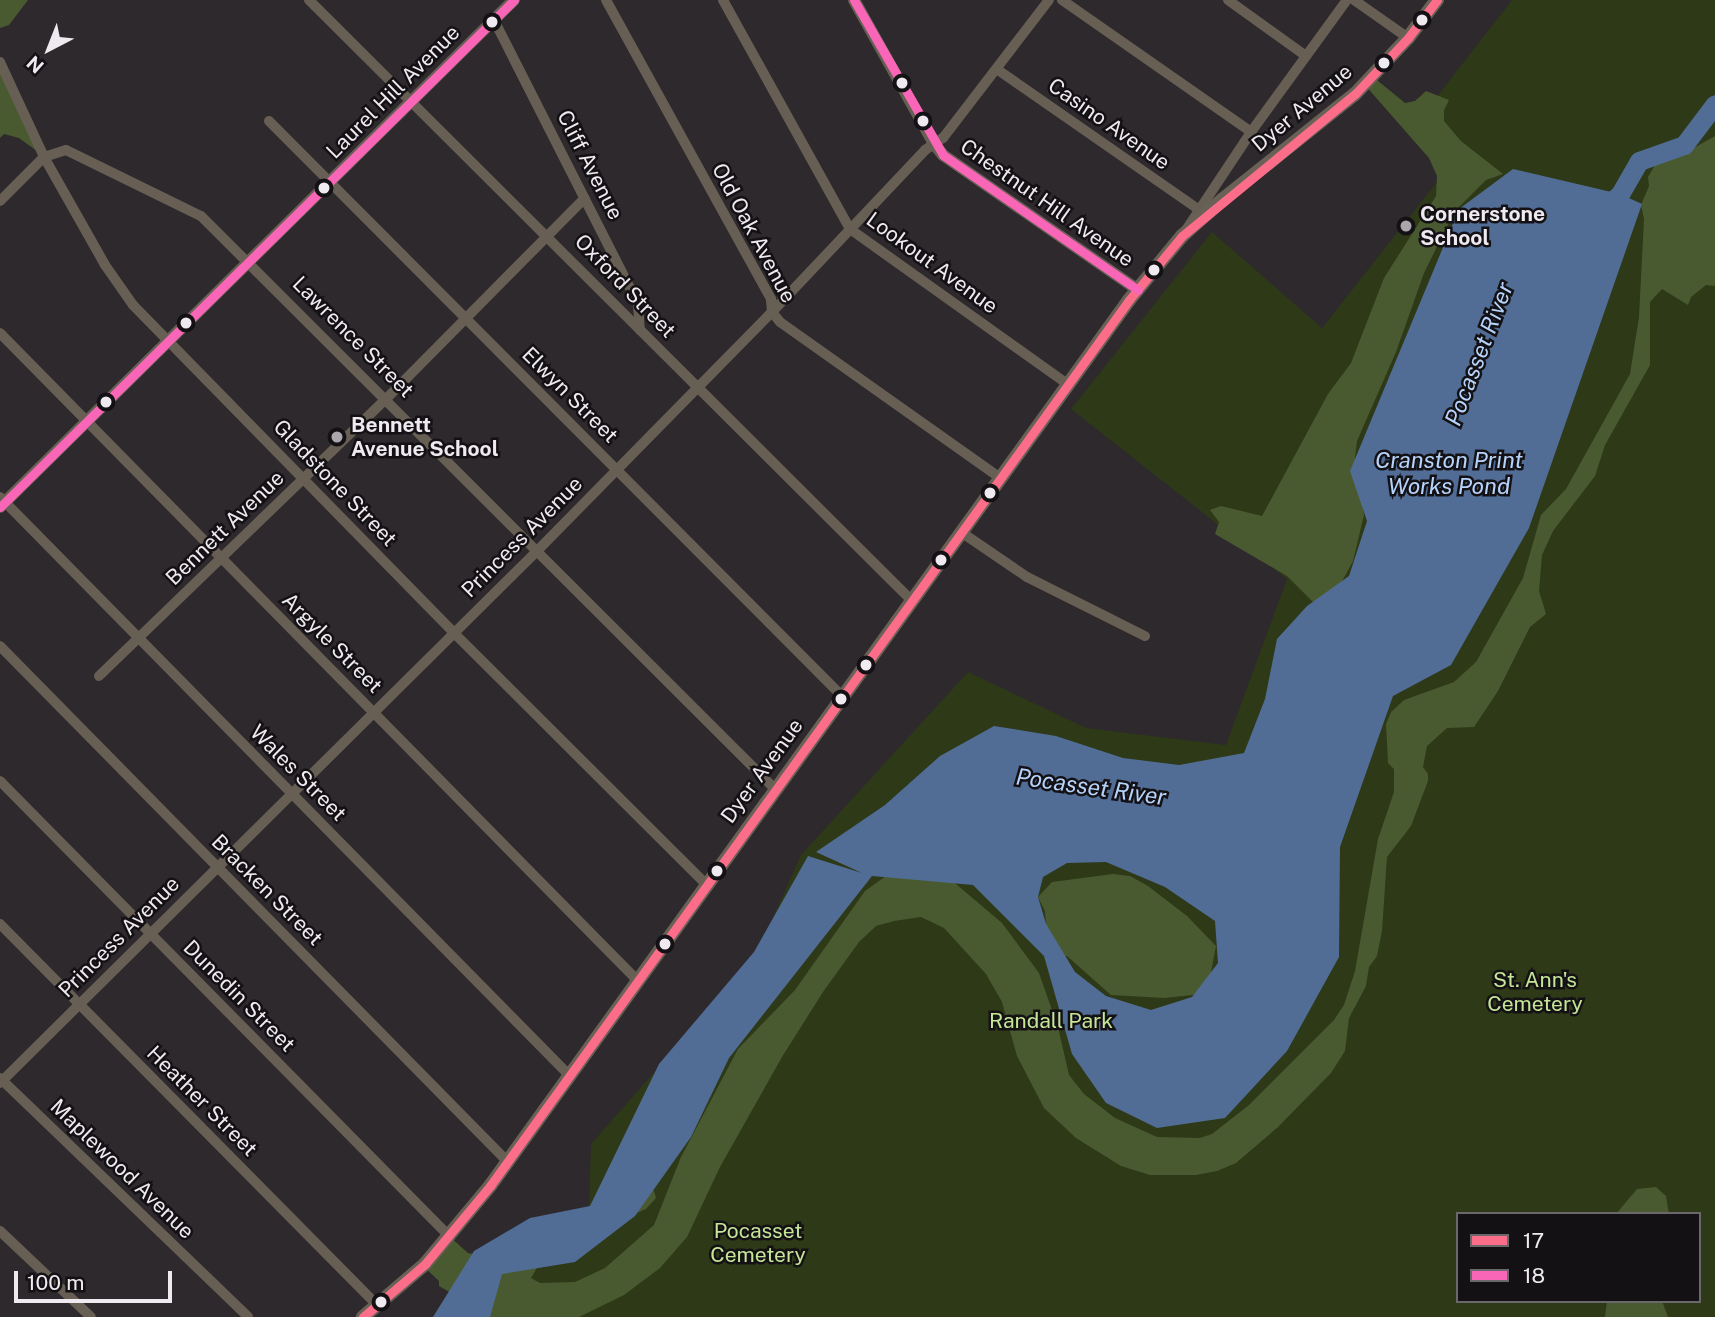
<!DOCTYPE html>
<html>
<head>
<meta charset="utf-8">
<style>
  body { margin:0 }
  #map { position:relative; width:1715px; height:1317px; overflow:hidden; background:#2d292d; font-family:"Public Sans",sans-serif }
  div>[style] { position:absolute }
  .green>* { inset:0; background:#2d3917 }
  .forest>* { inset:0; background:#4a5a30 }
  .water>* { inset:0; background:#516d96 }
  .river>* { height:19px; margin:-9.5px; padding:0 9.5px; transform-origin:9.5px; border-radius:9.5px; background:#516d96 }
  .minor>* { height:10px; margin:-5px; padding:0 5px; transform-origin:5px; border-radius:5px; background:#685f54 }
  .tertiary>* { height:12px; margin:-6px; padding:0 6px; transform-origin:6px; border-radius:6px; background:#685f54 }
  .secondary>* { height:14px; margin:-7px; padding:0 7px; transform-origin:7px; border-radius:7px; background:#696056 }
  .bus-1>* { height:9px; margin:-4.5px; padding:0 4.5px; transform-origin:4.5px; border-radius:4.5px; background:#fb6d88 }
  .bus-2>* { height:9px; margin:-4.5px; padding:0 4.5px; transform-origin:4.5px; border-radius:4.5px; background:#fa66b7 }
  .dots>* { width:19px; height:19px; translate:-50% -50%; box-sizing:border-box; border:4px solid #141115; border-radius:50% }
  span { translate:-50% -50%; white-space:nowrap; text-align:center; line-height:1.15; -webkit-text-stroke:5px #141115; paint-order:stroke }
  .street-label { font-size:21px; color:#eeeaef }
  .poi-label { font-size:21px; color:#eeeaef; font-weight:700 }
  .left { translate:0 -50%; text-align:left }
  .park-label { font-size:21px; color:#c5e597 }
  .water-label { font-size:23px; color:#b6d3fb; font-style:italic }
  .legend { position:absolute; left:1456px; top:1212px; width:245px; height:91px; box-sizing:border-box; background:#141115; border:2px solid #6b686c; margin:0; padding:9px 12px; list-style:none; font-size:21px; color:#eeeaef }
  .legend li { display:flex; align-items:center; gap:14px; height:35px }
  .legend b { width:35px; border:2px solid #6b686c }
  .north { position:absolute; left:14px; top:14px; width:70px; height:70px; -webkit-text-stroke:5px #141115; paint-order:stroke; rotate:222deg; font-size:19px; font-weight:700; line-height:28px; text-align:center; color:#eeeaef }
  .north::after { content:''; display:block; margin:auto; width:24px; height:32px; background:#eeeaef; clip-path:polygon(50% 0,100% 100%,50% 72%,0 100%) }
  .scale { position:absolute; left:14px; top:1271px; width:158px; height:32px; box-sizing:border-box; border:4px solid #eeeaef; border-top:0; padding-left:9px; font-size:21px; line-height:24px; white-space:nowrap; color:#eeeaef; -webkit-text-stroke:5px #141115; paint-order:stroke }
</style>
</head>
<body>
<div id="map">
  <div class="green">
    <div style="clip-path:polygon(evenodd,1512px 0,1715px 0,1715px 1317px,434px 1317px,493px 1240px,589px 1206px,591px 1144px,755px 958px,801px 855px,968px 672px,1086px 728px,1226px 745px,1287px 579px,1071px 409px,1212px 232px,1322px 328px,1441px 177px,1421px 117px,1512px 0,1458px 1214px,1699px 1214px,1699px 1301px,1458px 1301px,1458px 1214px)"></div>
  </div>
  <div class="forest">
    <div style="clip-path:polygon(0 0,28px 0,9px 25px,0 28px)"></div>
    <div style="clip-path:polygon(0 65px,41px 154px,19px 138px,4px 134px,0 138px)"></div>
    <div style="clip-path:polygon(1372px 76px,1405px 103px,1415px 101px,1426px 91px,1449px 100px,1444px 110px,1444px 121px,1461px 141px,1503px 174px,1486px 180px,1454px 212px,1424px 273px,1396px 352px,1357px 441px,1355px 457px,1364px 515px,1353px 561px,1339px 587px,1313px 602px,1287px 576px,1215px 534px,1219px 522px,1210px 510px,1221px 506px,1262px 516px,1328px 394px,1351px 363px,1384px 278px,1436px 196px,1437px 176px,1429px 158px,1364px 84px)"></div>
    <div style="clip-path:polygon(1715px 136px,1715px 286px,1706px 285px,1691px 297px,1688px 305px,1662px 289px,1650px 302px,1650px 365px,1605px 445px,1595px 476px,1553px 531px,1542px 555px,1539px 591px,1546px 614px,1530px 627px,1498px 691px,1474px 727px,1447px 728px,1427px 746px,1423px 767px,1428px 774px,1428px 781px,1411px 826px,1387px 857px,1382px 931px,1377px 956px,1369px 967px,1366px 986px,1349px 1018px,1345px 1051px,1331px 1073px,1278px 1127px,1236px 1163px,1217px 1171px,1196px 1175px,1150px 1175px,1121px 1166px,1076px 1138px,1044px 1108px,1017px 1056px,1002px 1002px,986px 974px,944px 928px,921px 917px,894px 921px,876px 926px,859px 942px,823px 992px,782px 1057px,720px 1167px,687px 1237px,660px 1268px,624px 1295px,579px 1317px,467px 1317px,451px 1293px,439px 1286px,439px 1281px,423px 1266px,450px 1237px,468px 1253px,474px 1254px,646px 1186px,654px 1191px,656px 1198px,646px 1209px,547px 1251px,531px 1278px,540px 1283px,575px 1282px,605px 1268px,654px 1225px,681px 1157px,738px 1049px,795px 990px,865px 891px,886px 876px,943px 873px,1002px 923px,1039px 973px,1058px 1027px,1069px 1075px,1084px 1094px,1115px 1118px,1157px 1137px,1200px 1138px,1212px 1134px,1249px 1105px,1334px 1020px,1344px 1005px,1355px 971px,1378px 839px,1394px 792px,1394px 769px,1388px 763px,1386px 724px,1391px 712px,1404px 700px,1454px 682px,1476px 662px,1523px 578px,1541px 515px,1566px 489px,1630px 374px,1639px 317px,1644px 219px,1641px 205px,1649px 186px,1648px 177px,1661px 155px,1685px 153px)"></div>
    <div style="clip-path:polygon(1113px 874px,1130px 876px,1148px 886px,1187px 916px,1216px 946px,1208px 988px,1193px 995px,1164px 998px,1111px 995px,1067px 956px,1058px 957px,1047px 940px,1045px 911px,1038px 897px,1052px 882px)"></div>
    <div style="clip-path:polygon(1656px 1187px,1666px 1196px,1669px 1214px,1616px 1214px,1637px 1189px)"></div>
    <div style="clip-path:polygon(1607px 1301px,1662px 1301px,1668px 1317px,1605px 1317px)"></div>
  </div>
  <div class="water">
    <div style="clip-path:polygon(evenodd,1513px 169px,1620px 194px,1642px 204px,1529px 528px,1451px 665px,1393px 696px,1340px 847px,1339px 957px,1287px 1051px,1225px 1118px,1157px 1128px,1106px 1103px,1072px 1054px,1044px 956px,973px 885px,872px 876px,729px 1058px,691px 1137px,635px 1216px,575px 1262px,502px 1274px,490px 1317px,433px 1317px,474px 1251px,530px 1218px,590px 1206px,659px 1064px,754px 952px,808px 856px,862px 873px,816px 852px,885px 805px,940px 756px,994px 726px,1056px 736px,1123px 758px,1179px 765px,1244px 753px,1265px 699px,1277px 639px,1307px 606px,1349px 576px,1367px 521px,1350px 471px,1459px 209px,1513px 169px,1106px 862px,1165px 887px,1215px 921px,1218px 963px,1192px 997px,1151px 1010px,1106px 996px,1075px 972px,1046px 924px,1038px 897px,1043px 877px,1067px 863px,1106px 862px)"></div>
  </div>
  <div class="river">
    <div style="left:1600px;top:211px;width:26px;rotate:-40deg"></div>
    <div style="left:1620px;top:194px;width:38px;rotate:-60deg"></div>
    <div style="left:1639px;top:161px;width:48px;rotate:-19.6deg"></div>
    <div style="left:1684px;top:145px;width:51px;rotate:-52.9deg"></div>
  </div>
  <div class="minor">
    <div style="left:309px;top:0;width:850px;rotate:44.9deg"></div>
    <div style="left:606px;top:0;width:342px;rotate:61.1deg"></div>
    <div style="left:771px;top:299px;width:13px;rotate:86deg"></div>
    <div style="left:772px;top:312px;width:13px;rotate:51deg"></div>
    <div style="left:780px;top:322px;width:268px;rotate:35.3deg"></div>
    <div style="left:723px;top:0;width:262px;rotate:61deg"></div>
    <div style="left:850px;top:229px;width:267px;rotate:35.5deg"></div>
    <div style="left:1062px;top:0;width:231px;rotate:34.9deg"></div>
    <div style="left:1228px;top:0;width:96px;rotate:35.7deg"></div>
    <div style="left:1354px;top:0;width:66px;rotate:35.1deg"></div>
    <div style="left:494px;top:20px;width:318px;rotate:63.1deg"></div>
    <div style="left:638px;top:304px;width:26px;rotate:86deg"></div>
    <div style="left:0;top:62px;width:105px;rotate:65.1deg"></div>
    <div style="left:44px;top:157px;width:124px;rotate:60.5deg"></div>
    <div style="left:105px;top:265px;width:49px;rotate:55deg"></div>
    <div style="left:133px;top:305px;width:458px;rotate:45.6deg"></div>
    <div style="left:453px;top:632px;width:357px;rotate:44.9deg"></div>
    <div style="left:998px;top:70px;width:244px;rotate:34.8deg"></div>
    <div style="left:269px;top:121px;width:812px;rotate:45.1deg"></div>
    <div style="left:0;top:201px;width:62px;rotate:-45deg"></div>
    <div style="left:44px;top:157px;width:23px;rotate:-18deg"></div>
    <div style="left:66px;top:150px;width:150px;rotate:26.1deg"></div>
    <div style="left:201px;top:216px;width:811px;rotate:44.95deg"></div>
    <div style="left:1188px;top:227px;width:114px;rotate:-56.4deg"></div>
    <div style="left:1251px;top:132px;width:163px;rotate:-54deg"></div>
    <div style="left:0;top:333px;width:908px;rotate:45.45deg"></div>
    <div style="left:0;top:497px;width:811px;rotate:45.45deg"></div>
    <div style="left:961px;top:532px;width:80px;rotate:34.3deg"></div>
    <div style="left:1027px;top:577px;width:132px;rotate:26.6deg"></div>
    <div style="left:0;top:646px;width:723px;rotate:45.45deg"></div>
    <div style="left:99px;top:676px;width:400px;rotate:-44deg"></div>
    <div style="left:387px;top:398px;width:281px;rotate:-45.3deg"></div>
    <div style="left:0;top:781px;width:641px;rotate:45.38deg"></div>
    <div style="left:0;top:924px;width:536px;rotate:45.3deg"></div>
    <div style="left:0;top:1078px;width:344px;rotate:43.9deg"></div>
    <div style="left:0;top:1083px;width:757px;rotate:-44.73deg"></div>
    <div style="left:538px;top:550px;width:334px;rotate:-45.5deg"></div>
    <div style="left:772px;top:312px;width:223px;rotate:-46.6deg"></div>
    <div style="left:925px;top:150px;width:22px;rotate:-34deg"></div>
    <div style="left:943px;top:138px;width:174px;rotate:-52.5deg"></div>
    <div style="left:0;top:1231px;width:125px;rotate:43.4deg"></div>
  </div>
  <div class="tertiary">
    <div style="left:854px;top:0;width:165px;rotate:60.9deg"></div>
    <div style="left:934px;top:144px;width:14px;rotate:51deg"></div>
    <div style="left:943px;top:155px;width:237px;rotate:34.7deg"></div>
    <div style="left:0;top:507px;width:722px;rotate:-44.61deg"></div>
  </div>
  <div class="secondary">
    <div style="left:363px;top:1317px;width:82px;rotate:-40.5deg"></div>
    <div style="left:425px;top:1264px;width:102px;rotate:-50.2deg"></div>
    <div style="left:490px;top:1186px;width:1092px;rotate:-54.2deg"></div>
    <div style="left:1129px;top:300px;width:83px;rotate:-50.4deg"></div>
    <div style="left:1182px;top:236px;width:54px;rotate:-42deg"></div>
    <div style="left:1222px;top:200px;width:170px;rotate:-38.6deg"></div>
    <div style="left:1355px;top:94px;width:77px;rotate:-46.6deg"></div>
    <div style="left:1408px;top:38px;width:48px;rotate:-52.7deg"></div>
  </div>
  <div class="bus-1">
    <div style="left:363px;top:1317px;width:82px;rotate:-40.5deg"></div>
    <div style="left:425px;top:1264px;width:102px;rotate:-50.2deg"></div>
    <div style="left:490px;top:1186px;width:1092px;rotate:-54.2deg"></div>
    <div style="left:1129px;top:300px;width:83px;rotate:-50.4deg"></div>
    <div style="left:1182px;top:236px;width:224px;rotate:-39.4deg"></div>
    <div style="left:1355px;top:94px;width:77px;rotate:-46.6deg"></div>
    <div style="left:1408px;top:38px;width:48px;rotate:-52.7deg"></div>
  </div>
  <div class="bus-2">
    <div style="left:854px;top:0;width:179px;rotate:60.1deg"></div>
    <div style="left:943px;top:155px;width:237px;rotate:34.7deg"></div>
    <div style="left:0;top:507px;width:722px;rotate:-44.61deg"></div>
  </div>
  <div class="dots">
    <div style="left:1422px;top:20px;background:#eeeaef"></div>
    <div style="left:492px;top:22px;background:#eeeaef"></div>
    <div style="left:1384px;top:63px;background:#eeeaef"></div>
    <div style="left:902px;top:83px;background:#eeeaef"></div>
    <div style="left:923px;top:121px;background:#eeeaef"></div>
    <div style="left:324px;top:188px;background:#eeeaef"></div>
    <div style="left:1406px;top:226px;background:#aaa6ab"></div>
    <div style="left:1154px;top:270px;background:#eeeaef"></div>
    <div style="left:186px;top:323px;background:#eeeaef"></div>
    <div style="left:106px;top:402px;background:#eeeaef"></div>
    <div style="left:337px;top:437px;background:#aaa6ab"></div>
    <div style="left:990px;top:493px;background:#eeeaef"></div>
    <div style="left:941px;top:560px;background:#eeeaef"></div>
    <div style="left:866px;top:665px;background:#eeeaef"></div>
    <div style="left:841px;top:699px;background:#eeeaef"></div>
    <div style="left:717px;top:871px;background:#eeeaef"></div>
    <div style="left:665px;top:944px;background:#eeeaef"></div>
    <div style="left:381px;top:1302px;background:#eeeaef"></div>
  </div>
  <div class="street-label">
    <span style="left:393px;top:92px;rotate:-45deg">Laurel Hill Avenue</span>
    <span style="left:1302px;top:108px;rotate:-40deg">Dyer Avenue</span>
    <span style="left:1109px;top:124px;rotate:35deg">Casino Avenue</span>
    <span style="left:590px;top:165px;rotate:63deg">Cliff Avenue</span>
    <span style="left:1047px;top:203px;rotate:35deg">Chestnut Hill Avenue</span>
    <span style="left:754px;top:233px;rotate:62deg">Old Oak Avenue</span>
    <span style="left:932px;top:263px;rotate:36deg">Lookout Avenue</span>
    <span style="left:625px;top:286px;rotate:46deg">Oxford Street</span>
    <span style="left:353px;top:337px;rotate:45deg">Lawrence Street</span>
    <span style="left:570px;top:395px;rotate:45deg">Elwyn Street</span>
    <span style="left:335px;top:483px;rotate:46deg">Gladstone Street</span>
    <span style="left:225px;top:528px;rotate:-44deg">Bennett Avenue</span>
    <span style="left:522px;top:537px;rotate:-45deg">Princess Avenue</span>
    <span style="left:332px;top:643px;rotate:45deg">Argyle Street</span>
    <span style="left:762px;top:771px;rotate:-54deg">Dyer Avenue</span>
    <span style="left:298px;top:773px;rotate:45deg">Wales Street</span>
    <span style="left:267px;top:890px;rotate:45deg">Bracken Street</span>
    <span style="left:119px;top:937px;rotate:-45deg">Princess Avenue</span>
    <span style="left:239px;top:996px;rotate:45deg">Dunedin Street</span>
    <span style="left:202px;top:1101px;rotate:45deg">Heather Street</span>
    <span style="left:122px;top:1169px;rotate:44deg">Maplewood Avenue</span>
  </div>
  <div class="poi-label">
    <span class="left" style="left:1420px;top:226px">Cornerstone<br>School</span>
    <span class="left" style="left:351px;top:437px">Bennett<br>Avenue School</span>
  </div>
  <div class="park-label">
    <span style="left:1535px;top:992px">St. Ann's<br>Cemetery</span>
    <span style="left:1051px;top:1021px">Randall Park</span>
    <span style="left:758px;top:1243px">Pocasset<br>Cemetery</span>
  </div>
  <div class="water-label">
    <span style="left:1479px;top:354px;rotate:-69deg">Pocasset River</span>
    <span style="left:1449px;top:473px">Cranston Print<br>Works Pond</span>
    <span style="left:1091px;top:787px;rotate:8deg">Pocasset River</span>
  </div>
  <ul class="legend">
  <li><b style="height:9px;background:#fb6d88"></b>17</li>
  <li><b style="height:9px;background:#fa66b7"></b>18</li>
  </ul>
  <div class="north">N</div>
  <div class="scale">100 m</div>
</div>
</body>
</html>
